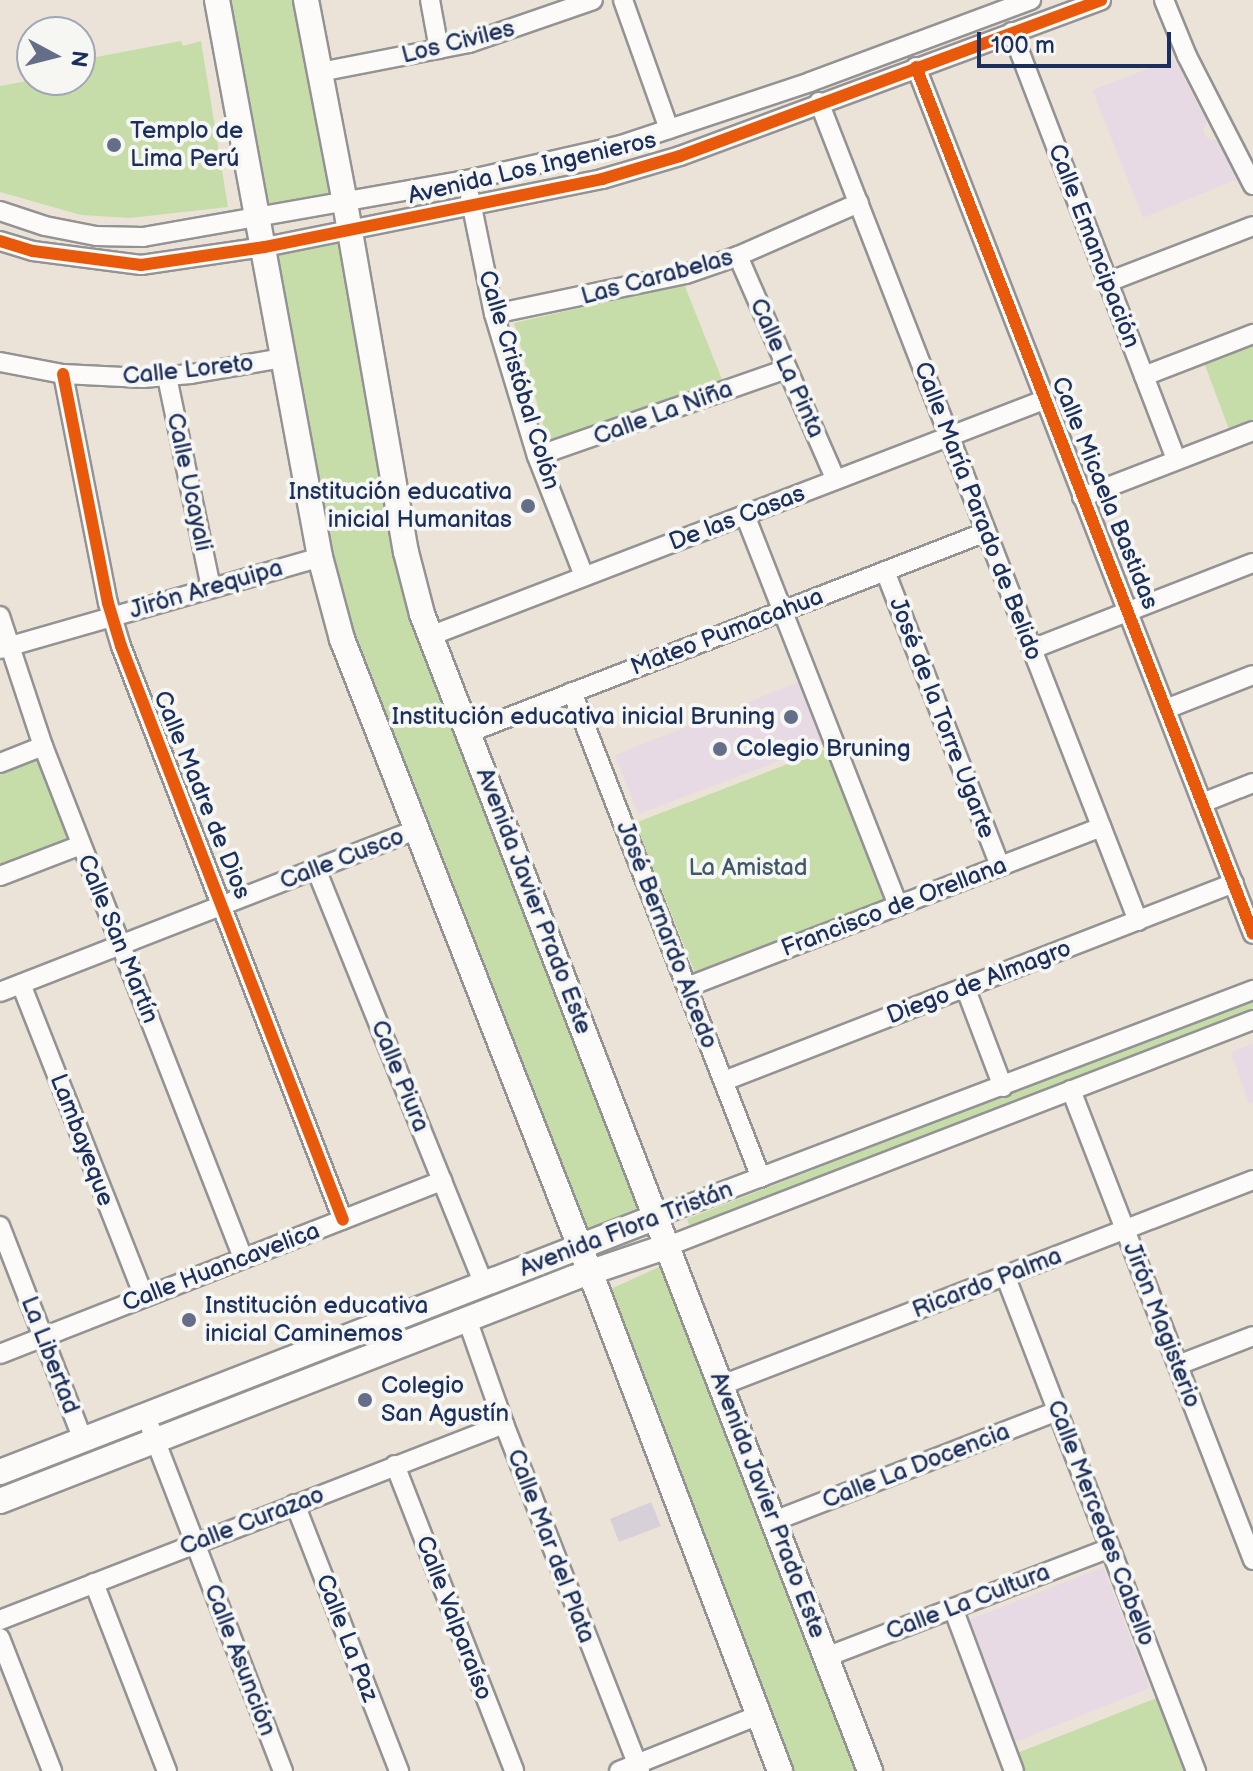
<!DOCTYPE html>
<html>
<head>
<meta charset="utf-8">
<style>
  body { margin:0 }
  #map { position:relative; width:1253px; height:1771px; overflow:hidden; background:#ebe3d7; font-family:"Balsamiq Sans",sans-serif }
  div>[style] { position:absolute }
  .built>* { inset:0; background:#e8dae5 }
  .industrial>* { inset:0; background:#d7d0d8 }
  .green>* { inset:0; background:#c6ddaa }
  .roads { filter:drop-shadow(2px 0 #949394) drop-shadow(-2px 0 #949394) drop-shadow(0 2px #949394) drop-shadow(0 -2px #949394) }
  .minor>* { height:18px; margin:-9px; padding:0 9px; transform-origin:9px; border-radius:9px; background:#fcfbf9 }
  .major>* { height:24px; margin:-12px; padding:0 12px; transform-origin:12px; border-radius:12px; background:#fcfbf9 }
  .cycleway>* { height:12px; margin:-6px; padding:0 6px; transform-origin:6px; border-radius:6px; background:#e8590c }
  .dots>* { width:22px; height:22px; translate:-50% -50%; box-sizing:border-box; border:4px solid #f6f6f2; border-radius:50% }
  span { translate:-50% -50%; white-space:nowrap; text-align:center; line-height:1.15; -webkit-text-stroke:8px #f6f6f2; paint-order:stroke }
  .street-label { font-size:24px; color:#1b2f5e }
  .poi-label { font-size:24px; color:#1b2f5e }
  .left { translate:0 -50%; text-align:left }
  .right { translate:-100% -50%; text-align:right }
  .park-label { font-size:24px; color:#3e5968 }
  .north { position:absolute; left:16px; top:16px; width:80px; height:80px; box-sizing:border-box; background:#f6f6f2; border:2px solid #9ea6b7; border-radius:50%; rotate:97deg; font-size:22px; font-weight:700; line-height:32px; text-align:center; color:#1b2f5e }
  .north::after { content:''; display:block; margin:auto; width:28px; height:36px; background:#646e88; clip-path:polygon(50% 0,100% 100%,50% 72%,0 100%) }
  .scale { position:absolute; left:977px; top:32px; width:194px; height:36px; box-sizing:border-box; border:4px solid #1b2f5e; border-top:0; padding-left:10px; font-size:24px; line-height:28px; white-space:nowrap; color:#1b2f5e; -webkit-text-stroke:6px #f6f6f2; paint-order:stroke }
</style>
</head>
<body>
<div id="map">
  <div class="built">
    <div style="clip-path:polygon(1174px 59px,1207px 121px,1203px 131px,1207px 138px,1218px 141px,1238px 179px,1143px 218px,1092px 90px)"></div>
    <div style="clip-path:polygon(801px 681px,827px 743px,638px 814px,615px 755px)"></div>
    <div style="clip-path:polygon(1253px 1044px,1253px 1103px,1249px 1104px,1231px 1052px)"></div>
    <div style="clip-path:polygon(1103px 1567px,1150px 1688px,1013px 1743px,966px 1621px)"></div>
  </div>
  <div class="industrial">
    <div style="clip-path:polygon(651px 1502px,661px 1526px,619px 1542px,610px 1519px)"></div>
  </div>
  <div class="green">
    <div style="clip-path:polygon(226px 0,292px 0,331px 198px,268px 211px)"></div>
    <div style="clip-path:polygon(181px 41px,183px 46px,201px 41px,228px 207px,130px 218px,81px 215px,0 192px,0 86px,32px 80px,80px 80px,80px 60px)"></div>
    <div style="clip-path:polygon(339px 243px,392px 517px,645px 1205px,586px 1231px,349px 629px,332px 566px,274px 256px)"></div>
    <div style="clip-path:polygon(684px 284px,723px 382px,549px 445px,514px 323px)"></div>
    <div style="clip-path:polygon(1253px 340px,1253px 424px,1230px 432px,1202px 357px)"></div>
    <div style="clip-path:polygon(829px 748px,887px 901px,697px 978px,635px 823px)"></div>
    <div style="clip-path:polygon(40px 752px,76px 841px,0 870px,0 768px)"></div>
    <div style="clip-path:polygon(1253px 999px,1253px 1018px,692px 1234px,687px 1219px)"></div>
    <div style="clip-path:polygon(560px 1261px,566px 1273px,175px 1424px,169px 1415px)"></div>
    <div style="clip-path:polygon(668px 1263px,863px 1771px,791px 1771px,604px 1292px)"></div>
    <div style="clip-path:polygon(1164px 1695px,1193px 1771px,1024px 1771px,1015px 1754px)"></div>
  </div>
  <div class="roads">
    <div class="minor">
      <div style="left:430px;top:0;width:50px;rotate:79.6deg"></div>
      <div style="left:623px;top:0;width:137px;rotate:70.4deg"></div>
      <div style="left:1164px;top:0;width:61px;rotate:67.7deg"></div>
      <div style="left:1187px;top:56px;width:145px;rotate:62.9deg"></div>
      <div style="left:1012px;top:32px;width:458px;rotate:69deg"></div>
      <div style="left:916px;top:67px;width:930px;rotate:68.76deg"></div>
      <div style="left:320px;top:72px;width:152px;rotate:-11deg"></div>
      <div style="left:469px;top:43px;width:131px;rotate:-19.1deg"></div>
      <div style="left:819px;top:102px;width:879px;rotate:68.72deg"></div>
      <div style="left:470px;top:197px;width:119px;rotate:78.4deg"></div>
      <div style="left:494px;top:314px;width:148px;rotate:73.2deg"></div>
      <div style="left:537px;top:456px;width:129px;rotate:68.6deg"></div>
      <div style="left:0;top:211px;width:47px;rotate:18.4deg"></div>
      <div style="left:45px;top:226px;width:52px;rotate:11.1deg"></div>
      <div style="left:96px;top:236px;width:47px;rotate:1.2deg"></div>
      <div style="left:143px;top:237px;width:329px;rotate:-10deg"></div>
      <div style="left:467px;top:180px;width:158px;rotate:-12.8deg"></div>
      <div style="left:621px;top:145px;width:199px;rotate:-18.4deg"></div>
      <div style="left:810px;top:82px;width:236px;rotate:-20.4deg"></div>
      <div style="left:0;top:241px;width:34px;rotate:17deg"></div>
      <div style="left:33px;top:251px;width:109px;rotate:7.4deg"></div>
      <div style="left:141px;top:265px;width:125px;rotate:-8.3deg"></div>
      <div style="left:265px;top:247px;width:344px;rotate:-11.4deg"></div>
      <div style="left:602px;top:179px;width:81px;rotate:-16.4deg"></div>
      <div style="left:680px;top:156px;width:449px;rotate:-20.3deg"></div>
      <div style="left:738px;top:256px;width:244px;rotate:66.4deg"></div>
      <div style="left:1108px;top:282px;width:155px;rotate:-21.1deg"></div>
      <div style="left:494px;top:314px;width:196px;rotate:-11.8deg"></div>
      <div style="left:686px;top:274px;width:55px;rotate:-19.1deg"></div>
      <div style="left:738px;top:256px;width:132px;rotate:-23.7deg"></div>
      <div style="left:0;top:362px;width:64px;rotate:10.8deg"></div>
      <div style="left:63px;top:374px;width:80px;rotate:2.9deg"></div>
      <div style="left:143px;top:378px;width:48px;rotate:-4.8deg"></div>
      <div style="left:191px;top:374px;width:92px;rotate:-10deg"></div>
      <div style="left:63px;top:374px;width:233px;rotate:78.9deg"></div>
      <div style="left:108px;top:603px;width:45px;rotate:73.2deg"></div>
      <div style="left:121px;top:646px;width:615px;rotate:68.86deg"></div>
      <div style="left:1144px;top:376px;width:117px;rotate:-21.1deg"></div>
      <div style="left:167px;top:377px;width:216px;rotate:78.2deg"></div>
      <div style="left:537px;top:456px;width:265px;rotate:-19.2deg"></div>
      <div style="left:1082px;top:497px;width:183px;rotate:-21.1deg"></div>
      <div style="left:745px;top:515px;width:420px;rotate:68.6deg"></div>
      <div style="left:885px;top:571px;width:317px;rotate:68.7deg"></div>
      <div style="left:0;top:616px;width:137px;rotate:71.7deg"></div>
      <div style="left:43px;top:746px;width:550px;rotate:68.66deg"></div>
      <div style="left:430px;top:636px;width:658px;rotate:-21.03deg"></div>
      <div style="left:0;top:649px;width:333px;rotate:-16deg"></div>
      <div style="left:1032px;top:649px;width:237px;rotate:-21.3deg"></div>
      <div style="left:572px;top:692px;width:521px;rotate:68.75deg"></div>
      <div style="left:1166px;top:709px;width:93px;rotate:-21.3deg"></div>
      <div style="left:468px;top:733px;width:556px;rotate:-21.21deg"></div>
      <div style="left:0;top:763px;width:46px;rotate:-21.6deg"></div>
      <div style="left:1202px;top:803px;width:55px;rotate:-21.4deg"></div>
      <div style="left:316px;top:869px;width:448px;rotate:68deg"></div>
      <div style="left:0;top:876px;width:87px;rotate:-20.9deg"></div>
      <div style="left:21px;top:984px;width:336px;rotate:68.5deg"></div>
      <div style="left:687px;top:987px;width:444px;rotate:-21.1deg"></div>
      <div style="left:965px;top:987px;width:107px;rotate:69.2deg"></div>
      <div style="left:0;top:992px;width:446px;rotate:-21.3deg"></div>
      <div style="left:724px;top:1081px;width:547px;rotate:-21.22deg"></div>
      <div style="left:1071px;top:1090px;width:504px;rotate:68.83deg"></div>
      <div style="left:656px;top:1217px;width:639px;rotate:-20.82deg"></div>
      <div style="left:0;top:1226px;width:230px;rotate:68.8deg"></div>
      <div style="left:668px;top:1246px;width:627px;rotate:-21.12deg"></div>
      <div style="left:1005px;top:1275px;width:532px;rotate:68.94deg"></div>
      <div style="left:467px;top:1319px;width:111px;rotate:70.6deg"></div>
      <div style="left:504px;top:1424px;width:373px;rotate:68.6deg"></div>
      <div style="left:0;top:1354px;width:475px;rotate:-21.4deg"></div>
      <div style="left:1178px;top:1365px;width:80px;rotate:-21.1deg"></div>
      <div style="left:722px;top:1385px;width:569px;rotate:-21.11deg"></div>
      <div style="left:151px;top:1429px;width:367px;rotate:68.9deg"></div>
      <div style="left:395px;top:1465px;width:328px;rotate:68.7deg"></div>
      <div style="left:295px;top:1504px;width:287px;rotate:68.7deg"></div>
      <div style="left:774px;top:1521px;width:305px;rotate:-21.2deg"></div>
      <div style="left:94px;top:1583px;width:202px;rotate:68.8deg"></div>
      <div style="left:953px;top:1608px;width:174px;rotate:69.5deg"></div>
      <div style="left:0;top:1620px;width:541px;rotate:-21.25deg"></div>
      <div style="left:0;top:1638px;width:143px;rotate:68.6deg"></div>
      <div style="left:826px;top:1657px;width:304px;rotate:-21deg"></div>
      <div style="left:619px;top:1771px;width:151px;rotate:-21.8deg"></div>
    </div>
    <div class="major">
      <div style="left:217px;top:0;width:566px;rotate:79.52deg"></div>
      <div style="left:320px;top:557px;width:85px;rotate:75deg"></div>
      <div style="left:342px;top:639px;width:699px;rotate:68.61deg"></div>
      <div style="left:597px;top:1290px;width:515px;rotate:69.17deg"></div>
      <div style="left:306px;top:0;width:207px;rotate:79.1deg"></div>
      <div style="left:345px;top:203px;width:354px;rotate:80.1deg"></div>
      <div style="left:406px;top:552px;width:64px;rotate:75.5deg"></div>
      <div style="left:422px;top:614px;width:1241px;rotate:68.83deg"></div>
      <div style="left:0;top:1472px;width:704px;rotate:-21.24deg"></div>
      <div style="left:0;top:1501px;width:615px;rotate:-21.26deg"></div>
      <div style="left:573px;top:1278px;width:100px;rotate:-18.6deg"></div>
    </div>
  </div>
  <div class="cycleway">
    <div style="left:916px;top:67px;width:930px;rotate:68.76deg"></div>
    <div style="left:0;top:241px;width:34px;rotate:17deg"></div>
    <div style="left:33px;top:251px;width:109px;rotate:7.4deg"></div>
    <div style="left:141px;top:265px;width:125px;rotate:-8.3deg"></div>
    <div style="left:265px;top:247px;width:344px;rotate:-11.4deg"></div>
    <div style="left:602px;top:179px;width:81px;rotate:-16.4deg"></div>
    <div style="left:680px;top:156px;width:449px;rotate:-20.3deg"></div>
    <div style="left:63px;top:374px;width:233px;rotate:78.9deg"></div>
    <div style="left:108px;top:603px;width:45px;rotate:73.2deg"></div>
    <div style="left:121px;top:646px;width:615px;rotate:68.86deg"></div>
  </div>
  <div class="dots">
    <div style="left:114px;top:145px;background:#646e88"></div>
    <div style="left:528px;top:506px;background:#646e88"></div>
    <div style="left:791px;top:717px;background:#646e88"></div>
    <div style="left:720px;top:749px;background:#646e88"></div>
    <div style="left:189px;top:1320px;background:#646e88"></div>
    <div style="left:365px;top:1400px;background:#646e88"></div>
  </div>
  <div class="street-label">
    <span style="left:458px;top:42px;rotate:-14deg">Los Civiles</span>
    <span style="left:532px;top:168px;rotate:-13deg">Avenida Los Ingenieros</span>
    <span style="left:1094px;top:246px;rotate:69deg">Calle Emancipación</span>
    <span style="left:657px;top:277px;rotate:-15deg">Las Carabelas</span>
    <span style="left:787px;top:368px;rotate:66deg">Calle La Pinta</span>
    <span style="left:188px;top:370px;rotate:-6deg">Calle Loreto</span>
    <span style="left:519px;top:380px;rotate:73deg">Calle Cristóbal Colón</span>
    <span style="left:663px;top:413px;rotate:-20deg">Calle La Niña</span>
    <span style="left:189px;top:482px;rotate:78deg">Calle Ucayali</span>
    <span style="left:1105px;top:493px;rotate:68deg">Calle Micaela Bastidas</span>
    <span style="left:978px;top:511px;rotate:69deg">Calle María Parado de Belido</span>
    <span style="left:737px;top:518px;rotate:-21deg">De las Casas</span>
    <span style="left:206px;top:589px;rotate:-16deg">Jirón Arequipa</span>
    <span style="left:727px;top:632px;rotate:-21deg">Mateo Pumacahua</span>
    <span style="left:942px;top:718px;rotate:69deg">José de la Torre Ugarte</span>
    <span style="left:202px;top:795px;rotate:68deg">Calle Madre de Dios</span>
    <span style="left:342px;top:859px;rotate:-21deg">Calle Cusco</span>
    <span style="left:534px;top:901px;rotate:69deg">Avenida Javier Prado Este</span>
    <span style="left:894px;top:907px;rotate:-21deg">Francisco de Orellana</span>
    <span style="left:667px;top:935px;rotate:69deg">José Bernardo Alcedo</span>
    <span style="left:118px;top:939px;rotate:68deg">Calle San Martín</span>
    <span style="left:979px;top:982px;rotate:-21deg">Diego de Almagro</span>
    <span style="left:400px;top:1076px;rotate:68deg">Calle Piura</span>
    <span style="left:82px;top:1140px;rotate:69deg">Lambayeque</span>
    <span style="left:626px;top:1229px;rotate:-21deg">Avenida Flora Tristán</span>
    <span style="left:221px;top:1267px;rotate:-21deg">Calle Huancavelica</span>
    <span style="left:987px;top:1283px;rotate:-21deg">Ricardo Palma</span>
    <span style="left:1162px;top:1325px;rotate:69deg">Jirón Magisterio</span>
    <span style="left:50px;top:1355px;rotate:69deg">La Libertad</span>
    <span style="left:916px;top:1466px;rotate:-21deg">Calle La Docencia</span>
    <span style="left:768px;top:1505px;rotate:69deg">Avenida Javier Prado Este</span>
    <span style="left:252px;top:1521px;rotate:-21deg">Calle Curazao</span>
    <span style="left:1101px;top:1523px;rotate:69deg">Calle Mercedes Cabello</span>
    <span style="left:551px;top:1546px;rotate:69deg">Calle Mar del Plata</span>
    <span style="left:968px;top:1602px;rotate:-21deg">Calle La Cultura</span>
    <span style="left:454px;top:1618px;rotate:69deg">Calle Valparaíso</span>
    <span style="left:347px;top:1638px;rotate:69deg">Calle La Paz</span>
    <span style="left:240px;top:1660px;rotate:69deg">Calle Asunción</span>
  </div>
  <div class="poi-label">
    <span class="left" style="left:130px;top:145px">Templo de<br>Lima Perú</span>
    <span class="right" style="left:512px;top:506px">Institución educativa<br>inicial Humanitas</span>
    <span class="right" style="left:775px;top:717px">Institución educativa inicial Bruning</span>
    <span class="left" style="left:736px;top:749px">Colegio Bruning</span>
    <span class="left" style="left:205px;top:1320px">Institución educativa<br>inicial Caminemos</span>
    <span class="left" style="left:381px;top:1400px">Colegio<br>San Agustín</span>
  </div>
  <div class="park-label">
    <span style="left:748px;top:868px">La Amistad</span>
  </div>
  <div class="north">N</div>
  <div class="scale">100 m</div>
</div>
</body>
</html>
